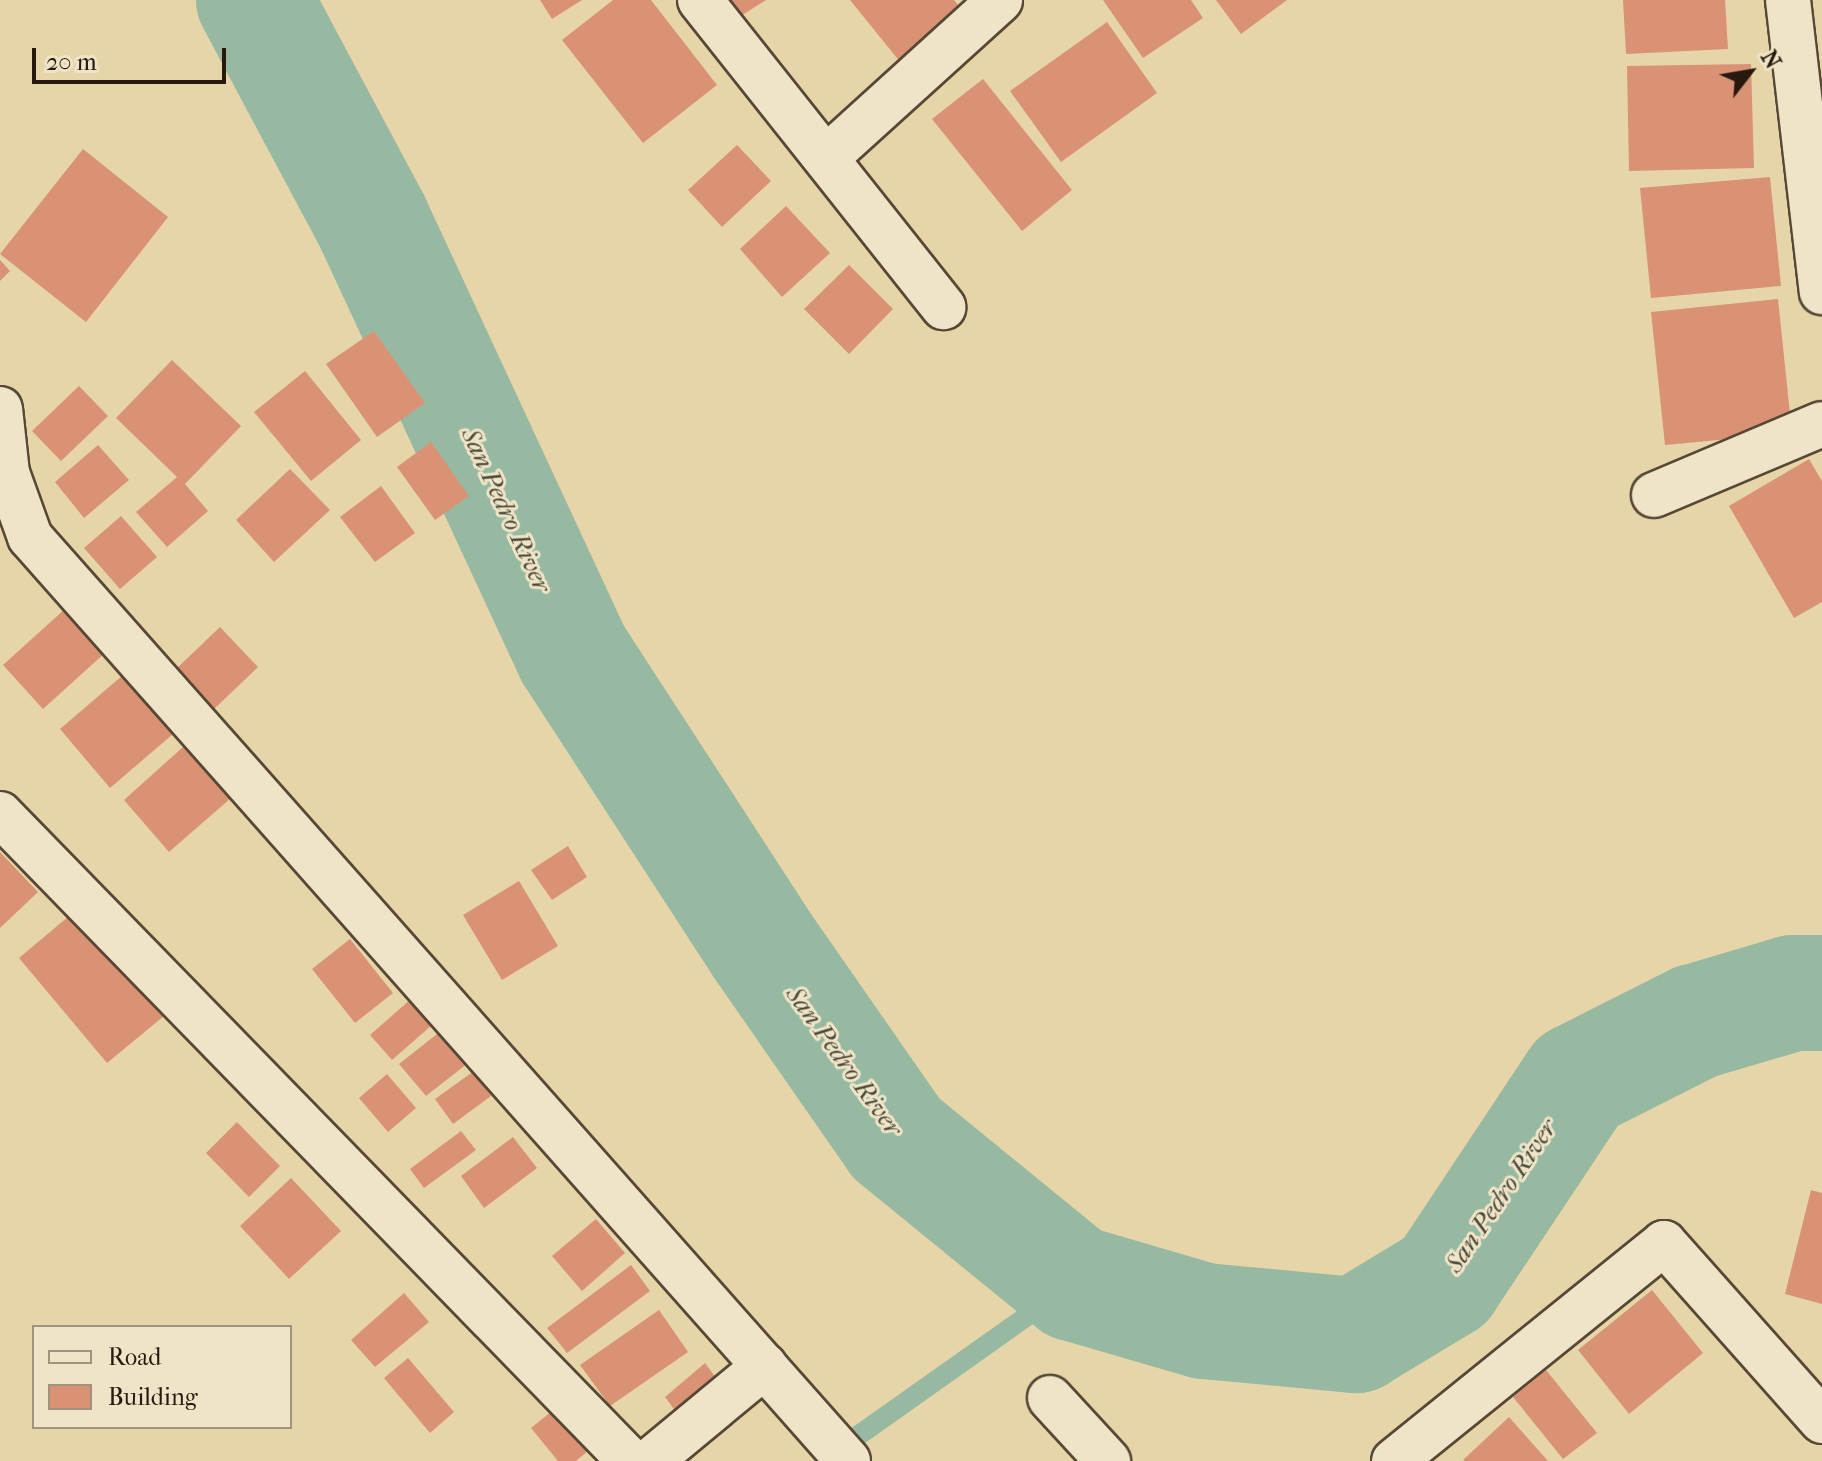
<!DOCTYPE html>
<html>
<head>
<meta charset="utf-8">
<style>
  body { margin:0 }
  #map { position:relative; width:1822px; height:1461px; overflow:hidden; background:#e6d5a9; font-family:"IM FELL French Canon",serif }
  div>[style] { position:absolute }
  .stream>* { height:20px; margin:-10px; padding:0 10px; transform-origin:10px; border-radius:10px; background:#97b9a2 }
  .river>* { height:116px; margin:-58px; padding:0 58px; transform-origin:58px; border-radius:58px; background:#97b9a2 }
  .building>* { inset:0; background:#da9275 }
  .roads { filter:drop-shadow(2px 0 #574835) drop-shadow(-2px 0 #574835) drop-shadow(0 2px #574835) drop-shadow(0 -2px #574835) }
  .street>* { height:44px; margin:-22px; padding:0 22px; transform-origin:22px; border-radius:22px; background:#efe4c7 }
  span { translate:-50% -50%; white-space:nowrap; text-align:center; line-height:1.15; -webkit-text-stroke:6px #efe4c7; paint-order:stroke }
  .water-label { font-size:26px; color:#49493a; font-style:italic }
  .legend { position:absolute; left:32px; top:1325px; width:260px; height:104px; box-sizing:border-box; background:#efe4c7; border:2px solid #9f937d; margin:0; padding:10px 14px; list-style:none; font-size:24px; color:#27190e }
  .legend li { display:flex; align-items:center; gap:16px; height:40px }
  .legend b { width:40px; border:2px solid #9f937d }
  .north { position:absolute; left:1710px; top:32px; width:80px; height:80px; -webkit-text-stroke:6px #efe4c7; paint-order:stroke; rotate:59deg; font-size:22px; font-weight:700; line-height:32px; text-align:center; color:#27190e }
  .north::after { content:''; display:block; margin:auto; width:28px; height:36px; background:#27190e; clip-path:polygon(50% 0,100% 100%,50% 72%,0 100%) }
  .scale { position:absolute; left:32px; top:48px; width:194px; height:36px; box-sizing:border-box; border:4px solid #27190e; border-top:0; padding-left:10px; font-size:24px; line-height:28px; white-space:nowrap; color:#27190e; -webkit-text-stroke:6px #efe4c7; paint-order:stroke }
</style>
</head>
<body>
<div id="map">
  <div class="stream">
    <div style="left:835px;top:1452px;width:293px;rotate:-35.3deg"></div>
  </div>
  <div class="river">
    <div style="left:254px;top:0;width:251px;rotate:61.9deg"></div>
    <div style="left:372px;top:221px;width:477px;rotate:65.1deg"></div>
    <div style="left:573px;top:654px;width:347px;rotate:57deg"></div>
    <div style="left:762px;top:945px;width:235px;rotate:55.2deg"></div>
    <div style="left:896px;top:1138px;width:230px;rotate:39.2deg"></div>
    <div style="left:1074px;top:1283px;width:135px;rotate:16.3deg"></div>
    <div style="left:1204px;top:1321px;width:153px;rotate:5.3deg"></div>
    <div style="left:1356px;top:1335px;width:104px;rotate:-31.2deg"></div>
    <div style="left:1445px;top:1281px;width:240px;rotate:-56.4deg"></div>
    <div style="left:1578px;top:1081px;width:131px;rotate:-26.8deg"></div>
    <div style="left:1695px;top:1022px;width:102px;rotate:-16.5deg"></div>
    <div style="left:1793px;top:993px;width:29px"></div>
  </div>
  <div class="building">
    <div style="clip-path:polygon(540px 0,582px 0,552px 19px)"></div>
    <div style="clip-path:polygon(613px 0,651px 0,717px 85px,643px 143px,562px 40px)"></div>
    <div style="clip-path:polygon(709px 0,766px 0,725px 26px)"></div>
    <div style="clip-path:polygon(850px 0,954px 0,963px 11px,901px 63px)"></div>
    <div style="clip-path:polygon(1103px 0,1191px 0,1203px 18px,1143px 58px)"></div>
    <div style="clip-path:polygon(1216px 0,1287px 0,1241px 34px)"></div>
    <div style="clip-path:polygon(1623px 0,1725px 0,1728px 49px,1626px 54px)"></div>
    <div style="clip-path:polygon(1107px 22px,1157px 93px,1061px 162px,1010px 91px)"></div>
    <div style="clip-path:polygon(1751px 64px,1754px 168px,1629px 171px,1627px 66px)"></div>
    <div style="clip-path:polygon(983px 79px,1072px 190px,1022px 231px,932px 119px)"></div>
    <div style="clip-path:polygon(737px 145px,771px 181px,722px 227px,688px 190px)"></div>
    <div style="clip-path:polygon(83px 149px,168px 217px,86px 322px,0 254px)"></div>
    <div style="clip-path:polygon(1770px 177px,1781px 286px,1651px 298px,1640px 188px)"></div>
    <div style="clip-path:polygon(786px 206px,830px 253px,782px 297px,740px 249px)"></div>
    <div style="clip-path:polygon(0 260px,10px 271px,0 281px)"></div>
    <div style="clip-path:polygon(849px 265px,893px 309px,849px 354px,804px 309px)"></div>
    <div style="clip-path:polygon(1778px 299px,1792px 433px,1665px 445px,1651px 312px)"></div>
    <div style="clip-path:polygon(374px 331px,425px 403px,377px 437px,326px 364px)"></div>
    <div style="clip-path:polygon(172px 360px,241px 426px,185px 484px,208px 511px,167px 547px,136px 512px,177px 477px,116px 418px)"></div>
    <div style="clip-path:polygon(305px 371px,361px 440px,311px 481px,254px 412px)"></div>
    <div style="clip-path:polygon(79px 386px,108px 416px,61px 461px,32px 431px)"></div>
    <div style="clip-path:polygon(431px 442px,469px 496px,435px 520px,397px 467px)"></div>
    <div style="clip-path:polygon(98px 445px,129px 480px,84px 518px,55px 482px)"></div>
    <div style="clip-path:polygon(1809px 459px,1822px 481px,1822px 602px,1794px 618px,1729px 506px)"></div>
    <div style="clip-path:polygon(290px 469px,330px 510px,274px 562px,236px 520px)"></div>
    <div style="clip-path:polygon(381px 486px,415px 533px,375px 562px,340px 517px)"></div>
    <div style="clip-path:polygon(121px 516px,157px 557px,120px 589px,84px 548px)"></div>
    <div style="clip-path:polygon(66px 608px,106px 652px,43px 709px,3px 665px)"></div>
    <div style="clip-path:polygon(220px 627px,258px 667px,213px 710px,175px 670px)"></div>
    <div style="clip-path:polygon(130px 669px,180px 728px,110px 788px,60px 729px)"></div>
    <div style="clip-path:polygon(193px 738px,239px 791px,169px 852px,124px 800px)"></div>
    <div style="clip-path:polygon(568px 846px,587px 877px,552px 900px,531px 870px)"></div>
    <div style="clip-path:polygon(0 852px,38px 892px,0 928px)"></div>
    <div style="clip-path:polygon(519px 881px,558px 946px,502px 980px,463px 915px)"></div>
    <div style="clip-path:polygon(75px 911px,164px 1016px,107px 1063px,19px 958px)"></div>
    <div style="clip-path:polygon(350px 939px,393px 993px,355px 1023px,312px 969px)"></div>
    <div style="clip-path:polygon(419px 992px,440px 1018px,392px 1060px,370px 1035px)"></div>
    <div style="clip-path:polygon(451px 1023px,477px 1056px,426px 1096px,399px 1064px)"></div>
    <div style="clip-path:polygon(474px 1071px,491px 1096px,453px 1124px,435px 1099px)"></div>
    <div style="clip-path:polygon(387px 1074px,416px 1108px,388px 1132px,359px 1098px)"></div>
    <div style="clip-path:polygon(237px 1122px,280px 1166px,249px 1197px,206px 1153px)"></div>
    <div style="clip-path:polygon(461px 1131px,476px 1150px,424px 1188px,410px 1169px)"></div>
    <div style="clip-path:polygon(513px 1137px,537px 1168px,484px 1208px,461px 1176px)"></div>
    <div style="clip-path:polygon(291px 1178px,341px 1231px,289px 1279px,240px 1226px)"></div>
    <div style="clip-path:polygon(1811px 1190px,1822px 1193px,1822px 1304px,1785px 1294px)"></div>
    <div style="clip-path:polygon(596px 1219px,625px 1253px,582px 1291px,552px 1256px)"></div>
    <div style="clip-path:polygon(631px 1265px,650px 1291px,567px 1353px,547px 1328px)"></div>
    <div style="clip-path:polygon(1652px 1290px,1703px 1353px,1629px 1414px,1578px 1350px)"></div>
    <div style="clip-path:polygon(404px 1293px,429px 1322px,375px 1367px,351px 1340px)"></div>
    <div style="clip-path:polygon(659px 1310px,688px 1352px,610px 1406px,580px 1365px)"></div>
    <div style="clip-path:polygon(408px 1358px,454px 1412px,430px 1433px,384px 1378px)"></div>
    <div style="clip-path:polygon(705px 1363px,722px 1386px,682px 1420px,665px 1397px)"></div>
    <div style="clip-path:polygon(1546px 1370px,1597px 1433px,1563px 1459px,1513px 1397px)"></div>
    <div style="clip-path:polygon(556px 1408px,589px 1450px,576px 1461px,558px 1461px,531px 1428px)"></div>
    <div style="clip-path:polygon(1509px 1417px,1548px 1461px,1465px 1461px,1463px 1460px)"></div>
  </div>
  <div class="roads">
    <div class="street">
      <div style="left:700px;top:0;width:392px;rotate:51.6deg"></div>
      <div style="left:1788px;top:0;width:294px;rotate:83.4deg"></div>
      <div style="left:826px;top:158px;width:235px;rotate:-42.2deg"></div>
      <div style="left:0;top:409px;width:64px;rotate:83.8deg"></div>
      <div style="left:7px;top:473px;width:68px;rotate:70.2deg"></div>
      <div style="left:30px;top:537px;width:1234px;rotate:48.48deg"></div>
      <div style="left:1654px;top:495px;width:182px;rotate:-22.9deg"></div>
      <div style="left:0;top:814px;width:903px;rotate:45.76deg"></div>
      <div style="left:1050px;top:1398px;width:86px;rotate:47.4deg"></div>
      <div style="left:650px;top:1461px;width:149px;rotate:-39.6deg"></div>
      <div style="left:1394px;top:1461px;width:347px;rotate:-38.9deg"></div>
      <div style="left:1664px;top:1243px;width:238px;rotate:48.4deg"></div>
    </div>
  </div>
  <div class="water-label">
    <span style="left:506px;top:510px;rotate:65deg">San Pedro River</span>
    <span style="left:844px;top:1061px;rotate:54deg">San Pedro River</span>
    <span style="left:1501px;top:1196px;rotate:-56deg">San Pedro River</span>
  </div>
  <ul class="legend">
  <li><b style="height:10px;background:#efe4c7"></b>Road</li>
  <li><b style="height:22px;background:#da9275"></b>Building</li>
  </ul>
  <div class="north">N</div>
  <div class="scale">20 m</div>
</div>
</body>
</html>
